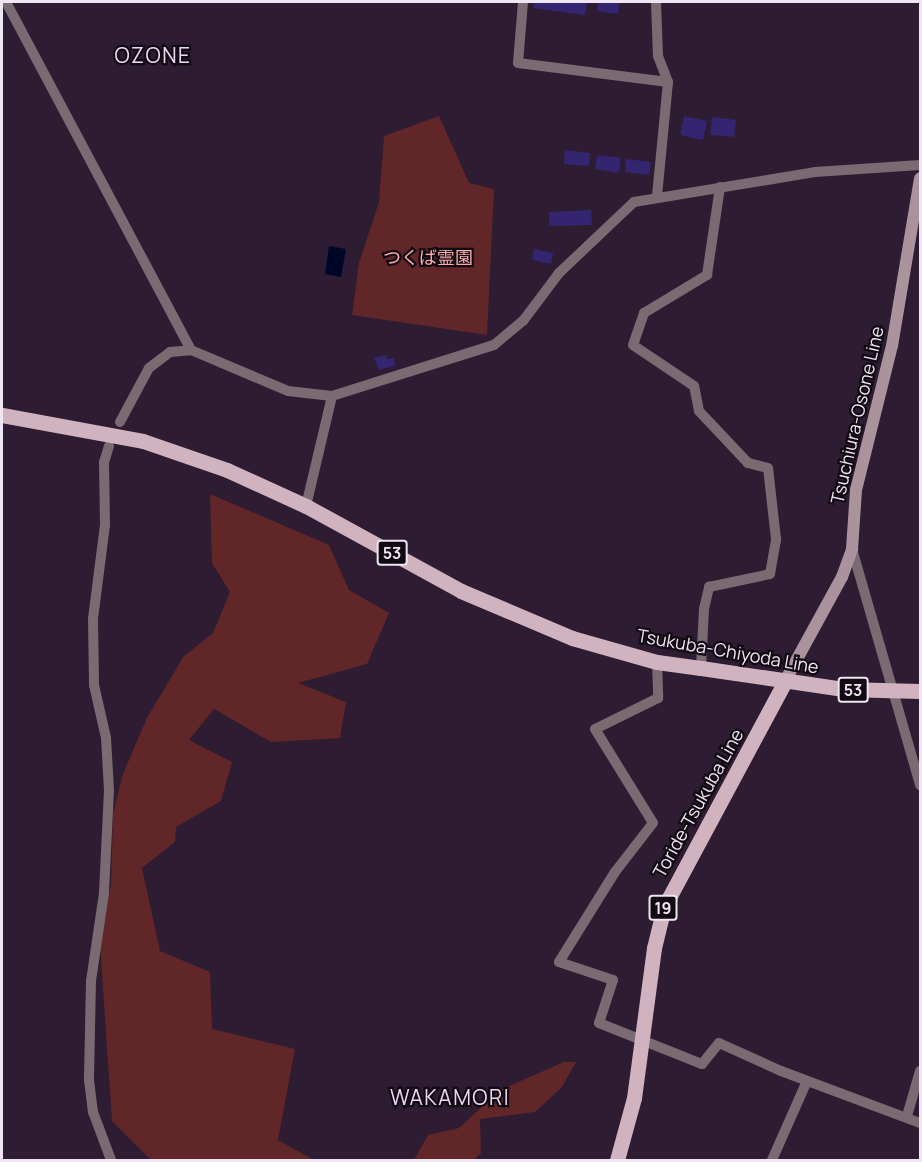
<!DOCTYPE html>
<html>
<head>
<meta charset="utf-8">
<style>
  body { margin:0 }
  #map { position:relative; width:922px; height:1162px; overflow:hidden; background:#2d1c32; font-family:Manrope,"Noto Sans JP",sans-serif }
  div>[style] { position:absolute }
  .green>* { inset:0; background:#612627 }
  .water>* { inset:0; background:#000627 }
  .building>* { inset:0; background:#342571 }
  .minor>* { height:10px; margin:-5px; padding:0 5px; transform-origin:5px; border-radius:5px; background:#796b71 }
  .secondary>* { height:12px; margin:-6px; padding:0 6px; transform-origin:6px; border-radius:6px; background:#aa939d }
  .primary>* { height:15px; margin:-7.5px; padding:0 7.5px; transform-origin:7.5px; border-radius:7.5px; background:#d1b2bf }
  span { translate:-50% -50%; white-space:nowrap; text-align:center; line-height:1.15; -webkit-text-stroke:4.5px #110a13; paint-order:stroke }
  .shield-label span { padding:2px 4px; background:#110a13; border:2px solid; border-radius:4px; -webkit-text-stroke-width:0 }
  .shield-label { font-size:16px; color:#f0e5f3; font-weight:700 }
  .park-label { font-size:18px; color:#faaca9 }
  .street-label { font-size:18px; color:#f0e5f3 }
  .quarter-label { font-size:21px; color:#eed7f4; letter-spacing:1.5px }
  .frame { position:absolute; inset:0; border:3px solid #f0e5f3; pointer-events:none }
</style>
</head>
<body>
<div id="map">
  <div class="green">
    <div style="clip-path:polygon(439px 116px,469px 183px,494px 189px,487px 335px,352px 315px,359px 263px,379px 202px,384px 136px)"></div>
    <div style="clip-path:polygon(210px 494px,329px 545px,349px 590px,389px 613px,367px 664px,298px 683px,346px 702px,340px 738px,271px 742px,214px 709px,189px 740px,232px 762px,221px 801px,176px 827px,175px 842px,142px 868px,160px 951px,210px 972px,212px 1029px,295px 1049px,278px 1140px,314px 1160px,151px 1160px,112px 1121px,99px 928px,111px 886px,113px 813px,123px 774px,147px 718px,183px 657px,213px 633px,230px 592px,212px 563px)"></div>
    <div style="clip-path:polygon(564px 1062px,576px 1062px,562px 1087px,535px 1112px,480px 1119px,481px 1153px,474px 1160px,414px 1160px,428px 1135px,459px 1128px,500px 1090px)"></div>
  </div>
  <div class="water">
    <div style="clip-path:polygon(329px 246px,346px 249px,341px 277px,325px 274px)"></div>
  </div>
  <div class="building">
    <div style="clip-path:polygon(534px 2px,587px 2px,585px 15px,533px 8px)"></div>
    <div style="clip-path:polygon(598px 2px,620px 2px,618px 14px,597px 11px)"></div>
    <div style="clip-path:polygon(684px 116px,707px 121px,703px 140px,680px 135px)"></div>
    <div style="clip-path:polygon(712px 117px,736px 120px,734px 137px,710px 135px)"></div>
    <div style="clip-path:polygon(565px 150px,590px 153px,589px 166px,564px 164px)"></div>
    <div style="clip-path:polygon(597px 155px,621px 158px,619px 173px,595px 169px)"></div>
    <div style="clip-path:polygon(626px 159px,651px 162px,649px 175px,625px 172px)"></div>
    <div style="clip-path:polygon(591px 210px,592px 225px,549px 226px,549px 212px)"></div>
    <div style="clip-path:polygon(534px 249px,553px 253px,551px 264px,532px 260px)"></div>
    <div style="clip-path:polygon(386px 355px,387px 359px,394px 358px,395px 366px,379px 370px,374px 358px)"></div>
  </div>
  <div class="minor">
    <div style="left:6px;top:2px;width:394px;rotate:62deg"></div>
    <div style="left:523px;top:2px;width:61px;rotate:94.7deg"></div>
    <div style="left:518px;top:63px;width:151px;rotate:7.2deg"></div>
    <div style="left:656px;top:2px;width:54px;rotate:87.9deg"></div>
    <div style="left:658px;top:56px;width:28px;rotate:69deg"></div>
    <div style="left:668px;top:82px;width:115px;rotate:95.5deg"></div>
    <div style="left:120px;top:422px;width:61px;rotate:-61.8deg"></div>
    <div style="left:149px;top:368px;width:26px;rotate:-37deg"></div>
    <div style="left:170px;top:352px;width:21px;rotate:-5deg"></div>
    <div style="left:191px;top:350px;width:105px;rotate:22.9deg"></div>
    <div style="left:288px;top:391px;width:44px;rotate:6.5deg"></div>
    <div style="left:332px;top:396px;width:170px;rotate:-17.5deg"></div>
    <div style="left:494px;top:345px;width:38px;rotate:-40deg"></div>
    <div style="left:523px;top:321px;width:60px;rotate:-53.1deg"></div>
    <div style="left:559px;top:273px;width:103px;rotate:-43.4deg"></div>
    <div style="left:634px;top:202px;width:183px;rotate:-9.4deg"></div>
    <div style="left:815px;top:172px;width:105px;rotate:-3.8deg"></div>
    <div style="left:109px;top:446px;width:17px;rotate:107deg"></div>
    <div style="left:104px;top:462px;width:63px;rotate:89.1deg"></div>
    <div style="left:105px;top:525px;width:95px;rotate:97.3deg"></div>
    <div style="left:93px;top:619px;width:66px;rotate:89.1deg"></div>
    <div style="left:94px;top:685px;width:54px;rotate:77.2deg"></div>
    <div style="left:106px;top:738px;width:52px;rotate:86.7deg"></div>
    <div style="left:109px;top:790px;width:103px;rotate:92.8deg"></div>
    <div style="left:104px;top:893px;width:89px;rotate:98.4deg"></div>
    <div style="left:91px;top:981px;width:99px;rotate:91.2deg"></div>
    <div style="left:89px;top:1080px;width:32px;rotate:83deg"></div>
    <div style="left:93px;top:1112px;width:51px;rotate:69.4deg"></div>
    <div style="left:306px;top:506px;width:113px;rotate:-76.7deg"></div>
    <div style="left:852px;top:549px;width:246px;rotate:73.9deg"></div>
    <div style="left:657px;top:662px;width:36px;rotate:88deg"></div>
    <div style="left:658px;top:698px;width:70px;rotate:153.8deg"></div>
    <div style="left:595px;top:729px;width:110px;rotate:58.3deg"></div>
    <div style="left:653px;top:823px;width:62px;rotate:127.8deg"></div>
    <div style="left:615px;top:872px;width:106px;rotate:121.9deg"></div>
    <div style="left:559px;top:962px;width:57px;rotate:18.4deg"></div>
    <div style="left:613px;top:980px;width:45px;rotate:108deg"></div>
    <div style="left:599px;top:1023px;width:111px;rotate:21.7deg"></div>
    <div style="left:702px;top:1064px;width:27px;rotate:-51deg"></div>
    <div style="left:719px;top:1043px;width:68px;rotate:24.3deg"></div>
    <div style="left:781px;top:1071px;width:148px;rotate:20.5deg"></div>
    <div style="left:701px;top:668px;width:59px;rotate:-87.1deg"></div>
    <div style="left:704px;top:609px;width:23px;rotate:-77deg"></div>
    <div style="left:709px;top:587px;width:62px;rotate:-12deg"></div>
    <div style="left:770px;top:574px;width:36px;rotate:-80deg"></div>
    <div style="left:776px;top:539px;width:71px;rotate:-96.4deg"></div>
    <div style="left:768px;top:468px;width:21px;rotate:-166deg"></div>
    <div style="left:748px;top:463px;width:71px;rotate:-133.3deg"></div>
    <div style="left:699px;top:411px;width:25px;rotate:-101deg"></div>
    <div style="left:694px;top:386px;width:73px;rotate:-146.1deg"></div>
    <div style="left:633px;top:345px;width:34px;rotate:-71deg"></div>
    <div style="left:644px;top:313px;width:74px;rotate:-31.1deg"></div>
    <div style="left:707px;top:275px;width:89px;rotate:-81.6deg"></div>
    <div style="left:907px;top:1116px;width:47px;rotate:-73.9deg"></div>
    <div style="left:772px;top:1160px;width:86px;rotate:-66.1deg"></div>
  </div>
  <div class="secondary">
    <div style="left:785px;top:681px;width:119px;rotate:-61.3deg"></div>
    <div style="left:842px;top:577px;width:30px;rotate:-70deg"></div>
    <div style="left:852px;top:549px;width:59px;rotate:-86.1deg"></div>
    <div style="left:856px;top:490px;width:148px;rotate:-76deg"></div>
    <div style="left:892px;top:346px;width:170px;rotate:-80.5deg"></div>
  </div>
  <div class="primary">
    <div style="left:2px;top:415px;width:143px;rotate:10.4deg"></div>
    <div style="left:143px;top:441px;width:89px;rotate:19deg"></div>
    <div style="left:227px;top:470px;width:87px;rotate:24.5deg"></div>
    <div style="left:306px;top:506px;width:177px;rotate:28.7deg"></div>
    <div style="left:461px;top:591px;width:121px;rotate:22.9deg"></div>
    <div style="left:572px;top:638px;width:88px;rotate:15.8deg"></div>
    <div style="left:657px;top:662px;width:44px;rotate:7.8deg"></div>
    <div style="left:701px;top:668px;width:144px;rotate:8.4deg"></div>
    <div style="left:843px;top:689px;width:77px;rotate:1.5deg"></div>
    <div style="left:617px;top:1160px;width:64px;rotate:-74.7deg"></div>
    <div style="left:634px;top:1098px;width:151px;rotate:-82.4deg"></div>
    <div style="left:654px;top:948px;width:42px;rotate:-76.3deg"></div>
    <div style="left:664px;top:907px;width:256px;rotate:-61.8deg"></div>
  </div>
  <div class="shield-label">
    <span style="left:392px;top:553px">53</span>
    <span style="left:853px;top:690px">53</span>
    <span style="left:663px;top:908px">19</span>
  </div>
  <div class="park-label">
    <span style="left:428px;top:257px">つくば霊園</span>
  </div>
  <div class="street-label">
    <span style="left:857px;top:415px;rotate:-77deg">Tsuchiura-Osone Line</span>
    <span style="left:728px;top:651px;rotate:10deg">Tsukuba-Chiyoda Line</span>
    <span style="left:698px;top:803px;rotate:-61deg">Toride-Tsukuba Line</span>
  </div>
  <div class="quarter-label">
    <span style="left:153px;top:55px">OZONE</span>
    <span style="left:450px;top:1097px">WAKAMORI</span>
  </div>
  <div class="frame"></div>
</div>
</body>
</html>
